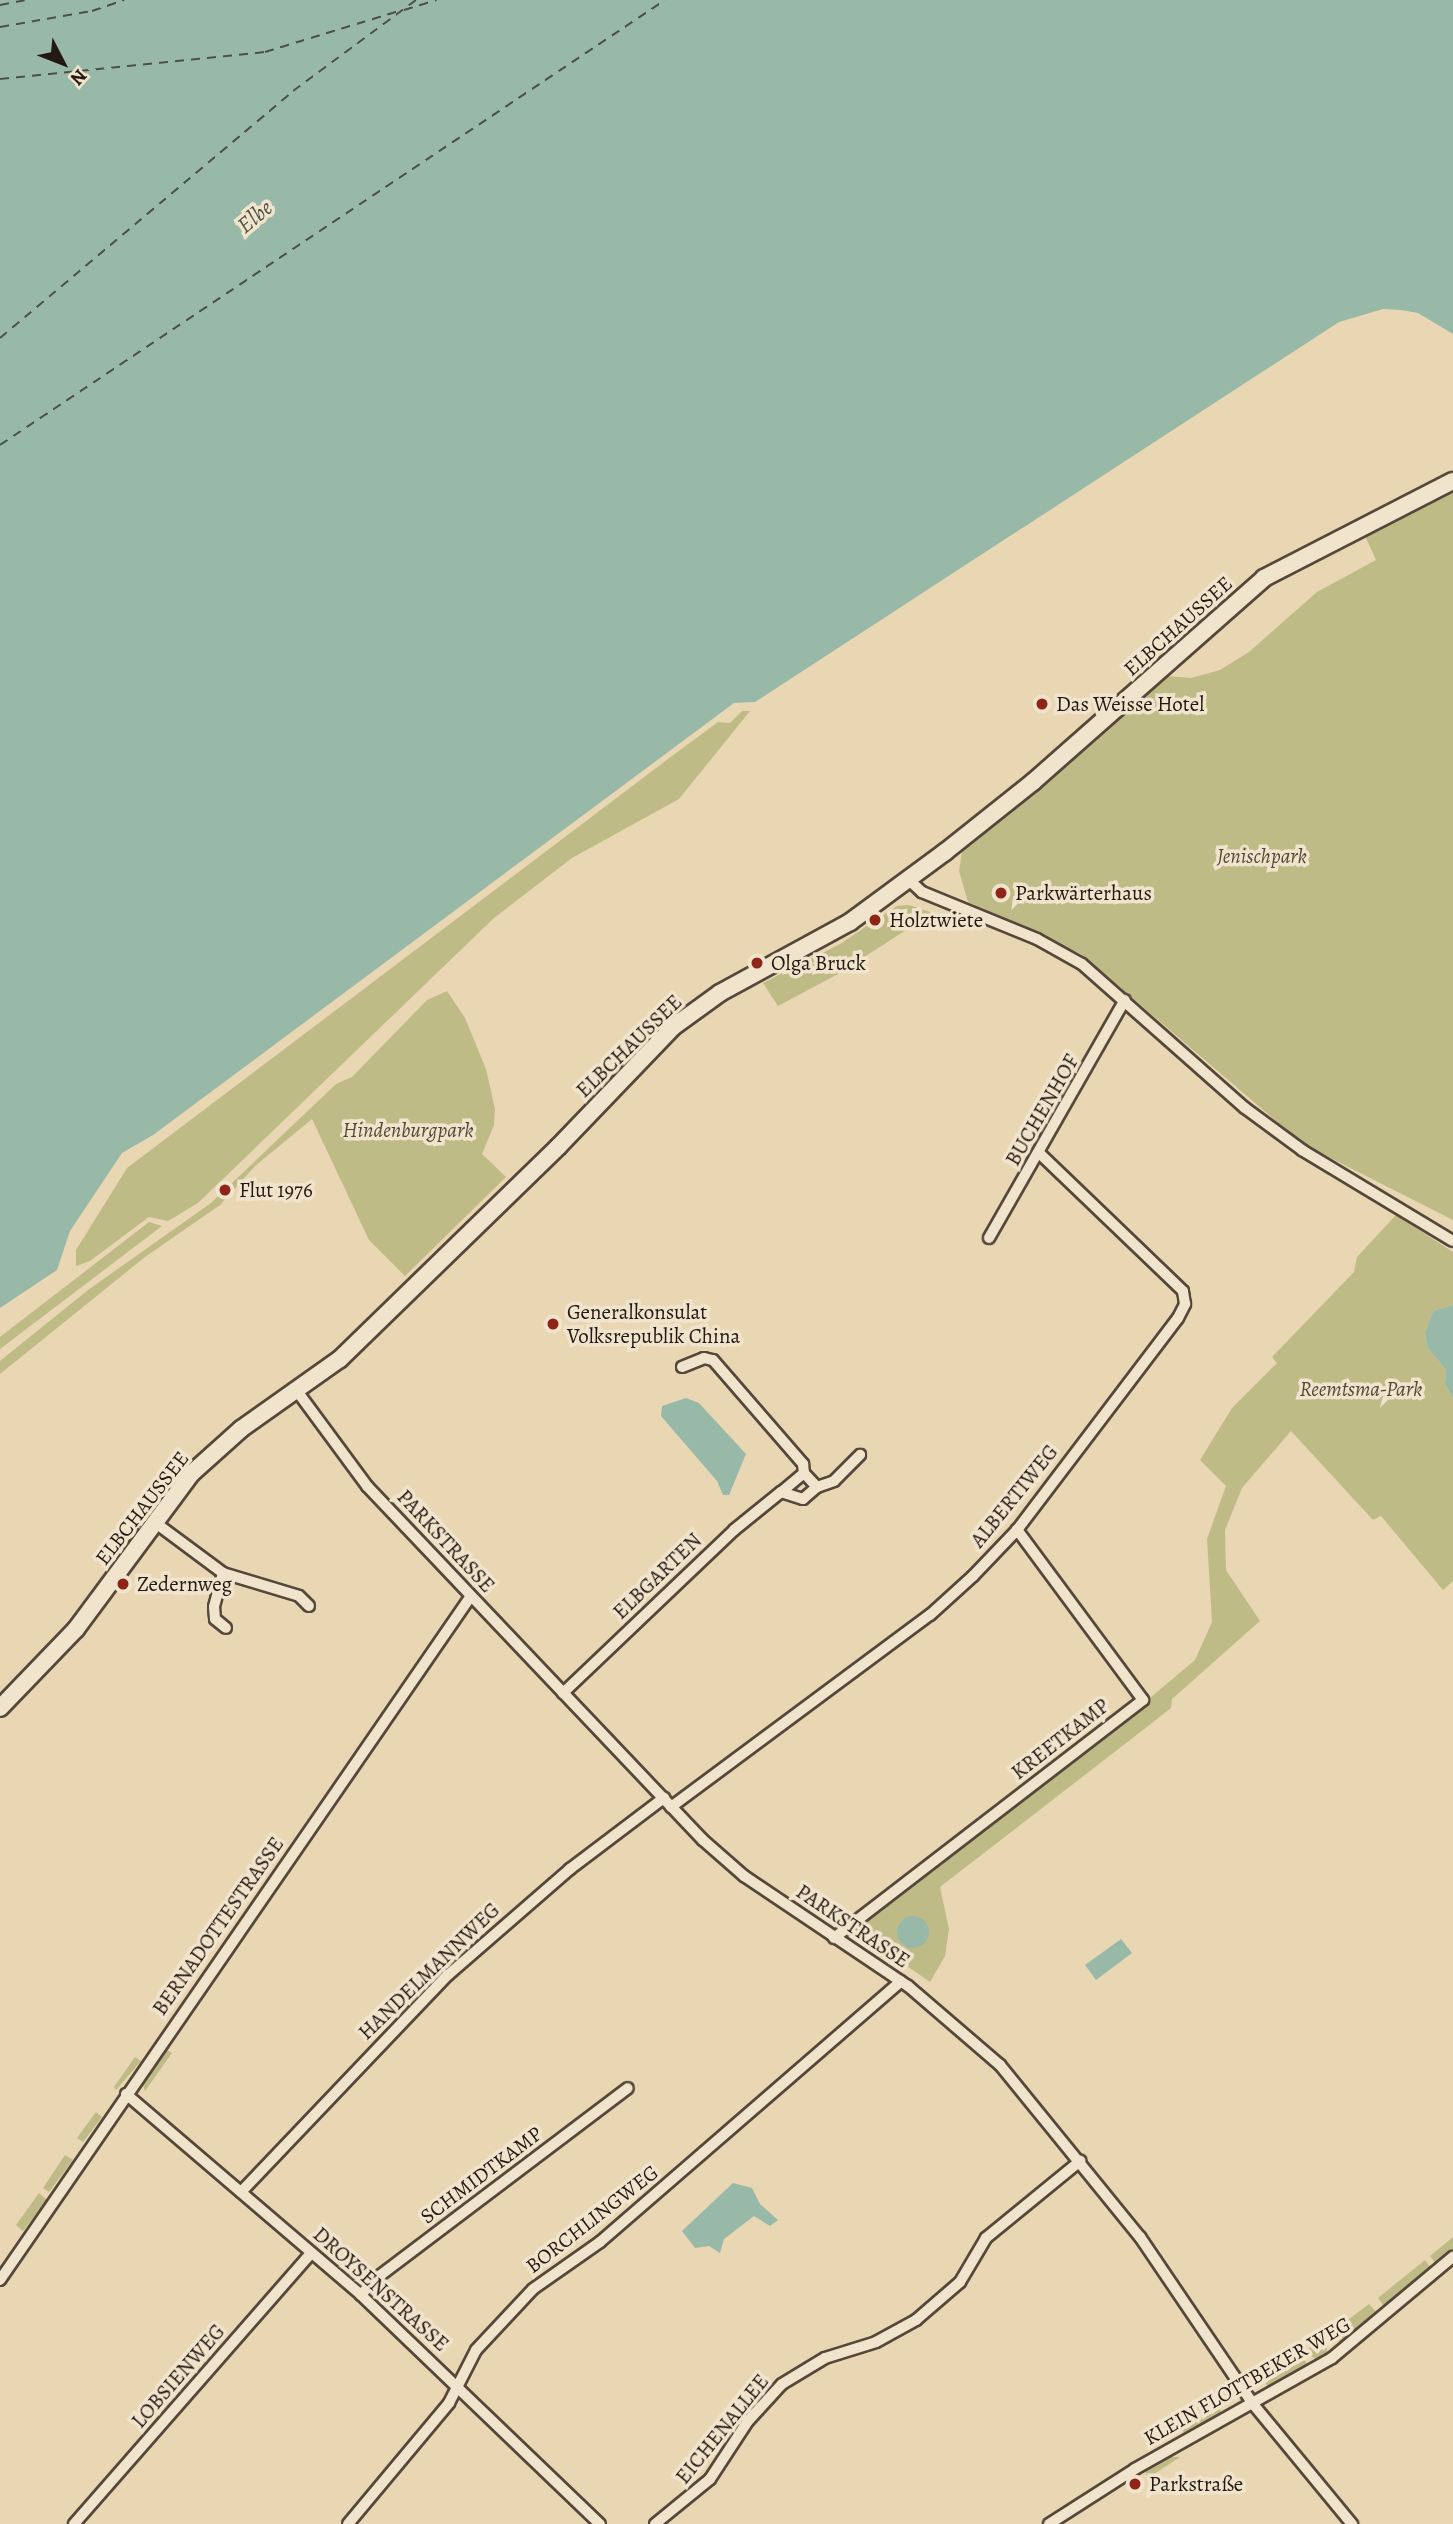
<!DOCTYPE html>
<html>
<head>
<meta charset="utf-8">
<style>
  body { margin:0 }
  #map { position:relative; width:1453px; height:2524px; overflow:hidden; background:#e9d6b2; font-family:Alegreya,serif }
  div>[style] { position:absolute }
  .green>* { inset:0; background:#bfbb87 }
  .round { border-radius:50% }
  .water>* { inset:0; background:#98b9a8 }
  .ferry>* { height:2px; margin-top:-1px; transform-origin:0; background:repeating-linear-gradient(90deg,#4d5046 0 9px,transparent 0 16px) }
  .roads { filter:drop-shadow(2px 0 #55483a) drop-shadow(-2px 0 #55483a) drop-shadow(0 2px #55483a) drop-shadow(0 -2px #55483a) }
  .street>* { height:10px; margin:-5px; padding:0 5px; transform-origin:5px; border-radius:5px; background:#f1e4cd }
  .secondary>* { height:16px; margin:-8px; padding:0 8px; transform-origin:8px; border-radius:8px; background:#f1e4cd }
  .dots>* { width:19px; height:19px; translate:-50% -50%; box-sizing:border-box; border:4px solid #f1e4cd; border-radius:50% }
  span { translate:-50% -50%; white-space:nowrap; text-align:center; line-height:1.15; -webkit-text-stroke:7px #f1e4cd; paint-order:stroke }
  .street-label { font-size:21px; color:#241812 }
  .poi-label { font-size:21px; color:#241812 }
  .left { translate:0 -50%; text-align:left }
  .park-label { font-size:21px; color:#524935; font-style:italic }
  .water-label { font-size:23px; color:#4d5046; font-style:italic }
  .north { position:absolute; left:28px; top:28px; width:70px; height:70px; -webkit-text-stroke:5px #f1e4cd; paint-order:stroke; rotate:132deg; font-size:19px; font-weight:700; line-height:28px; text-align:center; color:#241812 }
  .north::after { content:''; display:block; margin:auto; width:24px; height:32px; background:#241812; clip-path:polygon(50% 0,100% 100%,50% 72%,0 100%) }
</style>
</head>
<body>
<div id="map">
  <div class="green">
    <div style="clip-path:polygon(1453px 490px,1453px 1220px,1303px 1144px,1081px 954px,968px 902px,959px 871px,962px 852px,1166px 676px,1191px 678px,1220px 670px,1249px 652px,1317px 592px,1376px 560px,1365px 536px)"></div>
    <div style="clip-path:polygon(742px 711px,750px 711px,679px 799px,572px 858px,494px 918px,198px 1203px,168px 1221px,149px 1217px,90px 1261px,76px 1266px,76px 1250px,127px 1168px,672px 756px,718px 722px,730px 723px)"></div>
    <div style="clip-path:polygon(909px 905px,945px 917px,917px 923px,838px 974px,778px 1006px,763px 983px,840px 944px,897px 906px)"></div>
    <div style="clip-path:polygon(447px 991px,465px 1018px,486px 1069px,495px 1109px,494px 1125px,482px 1154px,506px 1177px,405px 1276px,369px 1240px,312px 1119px,255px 1166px,220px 1205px,145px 1257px,0 1374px,0 1361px,88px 1290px,211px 1203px,336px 1084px,352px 1077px,427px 1000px)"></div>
    <div style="clip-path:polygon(1396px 1215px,1453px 1252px,1453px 1305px,1433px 1311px,1425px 1333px,1427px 1347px,1446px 1370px,1445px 1384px,1453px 1398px,1453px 1581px,1443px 1590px,1381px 1516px,1373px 1520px,1291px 1431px,1242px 1488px,1225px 1530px,1226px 1570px,1260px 1621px,1172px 1699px,1171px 1708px,1152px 1723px,940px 1887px,949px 1929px,945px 1956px,930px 1982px,853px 1929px,1081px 1756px,1195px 1660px,1212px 1622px,1207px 1539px,1226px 1486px,1200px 1460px,1232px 1408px,1277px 1363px,1272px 1357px,1354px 1272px,1357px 1257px)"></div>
    <div style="clip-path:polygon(149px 1222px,162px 1226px,0 1349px,0 1337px)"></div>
    <div style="clip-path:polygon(167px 2050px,172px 2053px,145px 2091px,143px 2085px)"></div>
    <div style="clip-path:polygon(135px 2057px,141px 2061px,116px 2090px,114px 2087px)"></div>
    <div style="clip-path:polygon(96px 2112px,102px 2117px,83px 2142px,77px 2138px)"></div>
    <div style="clip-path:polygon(65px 2155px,73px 2160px,49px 2192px,43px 2188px)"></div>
    <div style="clip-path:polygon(39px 2193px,47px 2200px,23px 2231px,16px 2225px)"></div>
    <div style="clip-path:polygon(1453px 2237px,1453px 2250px,1436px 2264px,1430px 2256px)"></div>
    <div style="clip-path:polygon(1425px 2260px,1431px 2268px,1386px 2309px,1378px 2298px)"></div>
    <div style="clip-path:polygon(1369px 2304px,1379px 2315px,1341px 2344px,1332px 2332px)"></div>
    <div class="round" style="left:1309px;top:2341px;width:18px;height:18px"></div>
    <div style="clip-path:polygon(1301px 2354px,1307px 2364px,1268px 2387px,1263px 2379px)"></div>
    <div style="clip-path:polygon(1219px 2407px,1221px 2412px,1184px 2433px,1182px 2428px)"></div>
    <div style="clip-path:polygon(1170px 2457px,1180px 2457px,1148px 2478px,1145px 2471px)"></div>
  </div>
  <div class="water">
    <div style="clip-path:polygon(0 0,1453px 0,1453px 334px,1418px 313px,1401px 310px,1383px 309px,1339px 322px,755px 702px,734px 703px,153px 1135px,122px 1153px,70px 1231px,57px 1270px,0 1308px)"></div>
    <div style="clip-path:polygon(1453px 1305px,1453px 1398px,1445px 1384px,1446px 1370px,1427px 1347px,1425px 1333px,1433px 1311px)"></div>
    <div style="clip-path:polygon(686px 1398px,699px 1403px,746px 1454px,729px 1495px,723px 1495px,717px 1481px,661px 1416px,662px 1406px)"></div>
    <div class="round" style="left:897px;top:1916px;width:32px;height:32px"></div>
    <div style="clip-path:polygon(1121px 1939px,1132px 1953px,1096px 1980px,1085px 1965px)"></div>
    <div style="clip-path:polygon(733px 2183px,752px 2188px,760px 2204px,778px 2220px,770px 2226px,754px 2216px,724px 2239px,720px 2253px,709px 2246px,695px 2248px,682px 2231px)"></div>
  </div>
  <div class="ferry">
    <div style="left:0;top:5px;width:25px;rotate:-11deg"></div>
    <div style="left:404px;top:10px;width:34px;rotate:-17deg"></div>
    <div style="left:0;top:27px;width:93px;rotate:-9.9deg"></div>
    <div style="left:92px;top:11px;width:34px;rotate:-19deg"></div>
    <div style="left:0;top:79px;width:266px;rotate:-5.8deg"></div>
    <div style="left:265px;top:52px;width:140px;rotate:-17deg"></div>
    <div style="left:0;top:338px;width:383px;rotate:-40.1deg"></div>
    <div style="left:293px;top:91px;width:153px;rotate:-36.5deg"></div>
    <div style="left:0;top:445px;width:800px;rotate:-33.79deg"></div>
  </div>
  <div class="roads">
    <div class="street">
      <div style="left:909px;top:880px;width:18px;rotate:43deg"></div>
      <div style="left:922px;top:892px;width:124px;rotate:22.2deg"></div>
      <div style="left:1037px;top:939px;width:51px;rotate:29.1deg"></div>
      <div style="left:1082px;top:964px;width:217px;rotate:41.5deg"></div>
      <div style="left:1245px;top:1108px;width:71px;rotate:36.4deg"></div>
      <div style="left:1302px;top:1150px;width:176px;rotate:31.1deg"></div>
      <div style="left:989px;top:1238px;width:274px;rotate:-60.3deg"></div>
      <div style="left:682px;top:1367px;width:24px;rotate:-22deg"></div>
      <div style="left:704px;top:1358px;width:9px;rotate:13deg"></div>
      <div style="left:713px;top:1360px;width:138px;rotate:49.1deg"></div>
      <div style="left:803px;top:1464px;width:9px;rotate:84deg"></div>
      <div style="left:297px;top:1391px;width:118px;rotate:53.6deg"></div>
      <div style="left:367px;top:1486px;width:488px;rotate:46.5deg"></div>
      <div style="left:703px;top:1840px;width:55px;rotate:41.3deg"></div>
      <div style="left:744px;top:1876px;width:197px;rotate:33.9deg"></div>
      <div style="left:908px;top:1986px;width:121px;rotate:40.7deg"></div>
      <div style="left:1000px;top:2065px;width:222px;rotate:50.9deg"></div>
      <div style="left:1140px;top:2237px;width:202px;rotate:55.9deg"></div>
      <div style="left:1253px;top:2404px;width:156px;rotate:50.5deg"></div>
      <div style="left:817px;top:1487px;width:18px;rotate:-19deg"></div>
      <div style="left:834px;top:1481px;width:37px;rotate:-45deg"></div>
      <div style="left:153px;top:1521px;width:87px;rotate:36.6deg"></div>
      <div style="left:223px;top:1573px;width:79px;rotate:16.8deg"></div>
      <div style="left:299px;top:1596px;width:14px;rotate:45deg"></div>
      <div style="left:223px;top:1573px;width:35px;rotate:105deg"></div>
      <div style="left:214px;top:1607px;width:12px;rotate:85deg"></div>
      <div style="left:215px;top:1619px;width:14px;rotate:39deg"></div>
      <div style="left:563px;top:1693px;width:236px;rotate:-43.6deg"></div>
      <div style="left:734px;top:1530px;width:60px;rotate:-39deg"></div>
      <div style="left:781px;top:1492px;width:23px;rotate:18deg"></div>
      <div style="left:803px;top:1499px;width:18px;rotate:-41deg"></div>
      <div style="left:817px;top:1487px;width:19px;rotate:-133deg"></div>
      <div style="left:804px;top:1473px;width:30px;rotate:140deg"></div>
      <div style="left:671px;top:1807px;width:322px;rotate:-36.6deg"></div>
      <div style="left:930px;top:1615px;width:58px;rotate:-42.2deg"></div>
      <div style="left:973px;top:1576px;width:64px;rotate:-46.3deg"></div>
      <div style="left:1017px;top:1530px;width:266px;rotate:-52.8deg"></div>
      <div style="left:1178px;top:1318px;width:16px;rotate:-63deg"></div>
      <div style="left:1185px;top:1304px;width:13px;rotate:-99deg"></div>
      <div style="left:1183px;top:1291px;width:198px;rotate:-136.2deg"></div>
      <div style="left:834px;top:1938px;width:390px;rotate:-37.6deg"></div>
      <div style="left:1143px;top:1700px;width:212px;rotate:-126.5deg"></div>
      <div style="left:126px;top:2094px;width:309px;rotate:40.5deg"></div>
      <div style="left:361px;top:2295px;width:331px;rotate:43.8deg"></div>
      <div style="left:241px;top:2192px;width:300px;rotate:-46.4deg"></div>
      <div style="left:448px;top:1975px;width:162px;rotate:-41deg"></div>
      <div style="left:570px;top:1869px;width:118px;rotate:-37.1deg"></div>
      <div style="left:0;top:2280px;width:830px;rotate:-55.45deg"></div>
      <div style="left:361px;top:2295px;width:20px;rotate:-49deg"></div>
      <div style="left:374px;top:2280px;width:318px;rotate:-37.1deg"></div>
      <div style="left:74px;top:2524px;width:360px;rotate:-48.8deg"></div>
      <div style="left:348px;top:2524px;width:158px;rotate:-50.1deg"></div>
      <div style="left:449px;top:2403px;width:59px;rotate:-63deg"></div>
      <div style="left:476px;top:2350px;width:83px;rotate:-46.9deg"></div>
      <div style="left:533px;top:2289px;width:82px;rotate:-35deg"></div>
      <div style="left:600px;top:2242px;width:398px;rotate:-40.9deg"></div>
      <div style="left:655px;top:2524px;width:71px;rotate:-39.3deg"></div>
      <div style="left:710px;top:2479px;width:69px;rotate:-56.8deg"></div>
      <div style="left:748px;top:2421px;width:50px;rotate:-47.4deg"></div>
      <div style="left:782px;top:2384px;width:50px;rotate:-31.2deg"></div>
      <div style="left:825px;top:2358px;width:53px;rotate:-17.4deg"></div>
      <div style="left:876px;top:2342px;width:46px;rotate:-28.8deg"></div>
      <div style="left:916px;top:2320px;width:58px;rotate:-40.8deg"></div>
      <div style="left:960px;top:2282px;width:51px;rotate:-59.4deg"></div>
      <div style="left:986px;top:2238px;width:122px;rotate:-39.3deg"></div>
      <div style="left:1049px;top:2524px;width:102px;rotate:-32.6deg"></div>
      <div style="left:1135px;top:2469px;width:226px;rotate:-29.4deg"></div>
      <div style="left:1332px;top:2358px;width:158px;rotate:-39.9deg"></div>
    </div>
    <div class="secondary">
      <div style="left:0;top:1708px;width:110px;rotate:-46.1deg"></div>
      <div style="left:76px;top:1629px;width:194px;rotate:-53.4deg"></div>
      <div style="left:192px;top:1473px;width:66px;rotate:-41.9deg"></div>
      <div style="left:241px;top:1429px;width:121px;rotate:-35.3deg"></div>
      <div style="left:340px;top:1359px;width:304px;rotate:-44.2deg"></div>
      <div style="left:558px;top:1147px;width:166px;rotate:-46.2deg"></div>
      <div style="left:673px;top:1027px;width:58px;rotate:-35.9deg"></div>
      <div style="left:720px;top:993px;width:148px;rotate:-28.6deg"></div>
      <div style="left:850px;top:922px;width:118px;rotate:-36.4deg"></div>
      <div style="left:945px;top:852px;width:112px;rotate:-38.5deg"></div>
      <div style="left:1033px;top:782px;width:308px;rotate:-41.4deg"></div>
      <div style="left:1264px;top:578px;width:212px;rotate:-27.2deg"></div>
    </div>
  </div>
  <div class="dots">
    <div style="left:1042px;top:704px;background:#8f2418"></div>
    <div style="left:1001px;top:893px;background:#8f2418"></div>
    <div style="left:875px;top:920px;background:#8f2418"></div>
    <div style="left:757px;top:963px;background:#8f2418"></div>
    <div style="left:225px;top:1190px;background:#8f2418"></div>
    <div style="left:553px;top:1324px;background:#8f2418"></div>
    <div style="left:123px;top:1584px;background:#8f2418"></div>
    <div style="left:1135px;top:2484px;background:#8f2418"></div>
  </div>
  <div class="street-label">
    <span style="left:1178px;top:626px;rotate:-42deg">ELBCHAUSSEE</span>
    <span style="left:629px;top:1046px;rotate:-44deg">ELBCHAUSSEE</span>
    <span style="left:1042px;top:1110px;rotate:-60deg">BUCHENHOF</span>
    <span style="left:1014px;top:1496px;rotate:-51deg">ALBERTIWEG</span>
    <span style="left:142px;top:1508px;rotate:-52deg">ELBCHAUSSEE</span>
    <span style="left:446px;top:1541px;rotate:47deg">PARKSTRASSE</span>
    <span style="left:657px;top:1576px;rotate:-44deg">ELBGARTEN</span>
    <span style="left:1060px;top:1739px;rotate:-38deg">KREETKAMP</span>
    <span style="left:218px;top:1926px;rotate:-55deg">BERNADOTTESTRASSE</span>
    <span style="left:853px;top:1926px;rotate:34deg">PARKSTRASSE</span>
    <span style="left:429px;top:1971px;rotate:-44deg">HANDELMANNWEG</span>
    <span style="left:481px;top:2175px;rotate:-37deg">SCHMIDTKAMP</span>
    <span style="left:592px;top:2219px;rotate:-38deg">BORCHLINGWEG</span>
    <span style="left:381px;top:2289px;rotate:42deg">DROYSENSTRASSE</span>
    <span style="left:178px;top:2376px;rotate:-49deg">LOBSIENWEG</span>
    <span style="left:1247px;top:2381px;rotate:-30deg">KLEIN FLOTTBEKER WEG</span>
    <span style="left:722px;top:2429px;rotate:-51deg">EICHENALLEE</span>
  </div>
  <div class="poi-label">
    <span class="left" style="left:1056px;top:704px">Das Weisse Hotel</span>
    <span class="left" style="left:1015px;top:893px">Parkwärterhaus</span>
    <span class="left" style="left:889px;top:920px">Holztwiete</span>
    <span class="left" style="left:771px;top:963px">Olga Bruck</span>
    <span class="left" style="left:239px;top:1190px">Flut 1976</span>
    <span class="left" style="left:567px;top:1324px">Generalkonsulat<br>Volksrepublik China</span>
    <span class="left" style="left:137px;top:1584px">Zedernweg</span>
    <span class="left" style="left:1149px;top:2484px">Parkstraße</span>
  </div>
  <div class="park-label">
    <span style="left:1262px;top:856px">Jenischpark</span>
    <span style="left:408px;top:1130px">Hindenburgpark</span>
    <span style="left:1361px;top:1389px">Reemtsma-Park</span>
  </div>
  <div class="water-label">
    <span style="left:255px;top:217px;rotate:-40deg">Elbe</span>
  </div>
  <div class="north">N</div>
</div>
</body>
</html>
